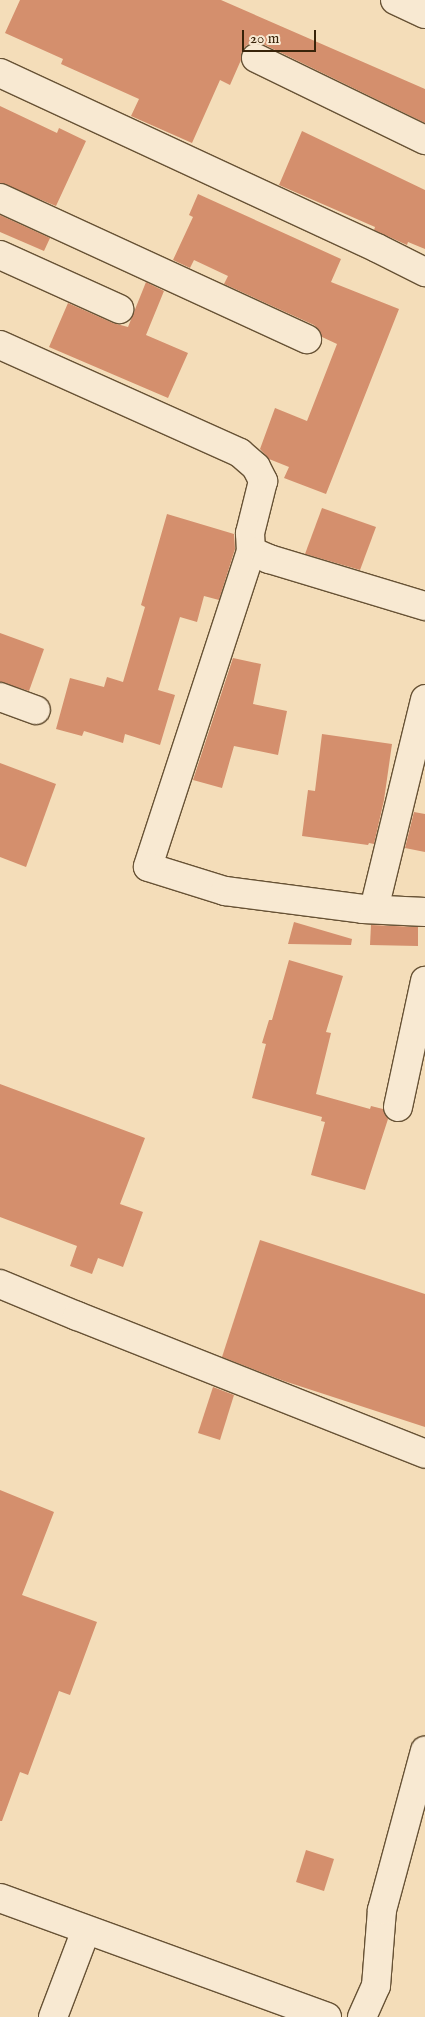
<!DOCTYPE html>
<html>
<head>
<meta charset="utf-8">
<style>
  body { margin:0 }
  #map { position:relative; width:425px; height:2017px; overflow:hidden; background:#f4ddb9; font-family:"IM FELL English",serif }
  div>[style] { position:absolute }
  .building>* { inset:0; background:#d48f6d }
  .roads { filter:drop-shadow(1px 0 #675235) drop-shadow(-1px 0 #675235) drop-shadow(0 1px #675235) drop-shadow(0 -1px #675235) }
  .minor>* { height:28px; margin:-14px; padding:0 14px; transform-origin:14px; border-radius:14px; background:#f8e9d2 }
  span { translate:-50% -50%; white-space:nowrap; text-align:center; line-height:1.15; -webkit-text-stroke:4.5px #f8e9d2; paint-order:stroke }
  .scale { position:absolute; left:242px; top:30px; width:74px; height:22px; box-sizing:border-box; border:2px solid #382309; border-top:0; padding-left:6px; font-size:15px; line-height:18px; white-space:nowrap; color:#382309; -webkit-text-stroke:4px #f8e9d2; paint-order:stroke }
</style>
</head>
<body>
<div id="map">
  <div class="building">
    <div style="clip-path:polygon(20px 0,221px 0,425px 89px,425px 123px,263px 44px,254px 43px,247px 45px,242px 51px,241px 60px,230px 85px,220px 80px,192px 143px,131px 116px,139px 99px,61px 64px,63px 59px,5px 33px)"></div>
    <div style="clip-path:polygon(0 106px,57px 133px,59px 128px,86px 141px,56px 206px,0 183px)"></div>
    <div style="clip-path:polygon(302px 131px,425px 190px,425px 249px,408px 242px,407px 245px,374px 230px,375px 227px,279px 185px)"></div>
    <div style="clip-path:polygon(198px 194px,341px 259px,331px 282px,399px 309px,326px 494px,284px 478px,289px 467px,269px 459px,260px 449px,275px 408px,307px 421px,337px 344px,322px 337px,319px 330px,314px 325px,224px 284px,228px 276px,194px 260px,190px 268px,173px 260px,193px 217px,189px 215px)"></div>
    <div style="clip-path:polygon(0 215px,50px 238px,44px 251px,0 232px)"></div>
    <div style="clip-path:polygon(146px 282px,164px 291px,146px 335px,188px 353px,168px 398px,49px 347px,68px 303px,113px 323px,128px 327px)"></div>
    <div style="clip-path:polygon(322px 508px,376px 527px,360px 570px,305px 554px)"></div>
    <div style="clip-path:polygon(167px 514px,234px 534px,235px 549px,219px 600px,204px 596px,197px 622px,180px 617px,158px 690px,175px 695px,160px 745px,125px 734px,123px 743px,84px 731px,82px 736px,56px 729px,70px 678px,104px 687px,107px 677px,123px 682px,145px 607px,141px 605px)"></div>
    <div style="clip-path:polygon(0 633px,44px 649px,29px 691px,0 682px)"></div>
    <div style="clip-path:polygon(233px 658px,261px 664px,253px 704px,287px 711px,278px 755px,234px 746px,222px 788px,193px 780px)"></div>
    <div style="clip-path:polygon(322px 734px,392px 744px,384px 800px,374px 844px,369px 843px,368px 845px,302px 836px,308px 790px,315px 791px)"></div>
    <div style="clip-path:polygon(0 763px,56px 784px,26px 867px,0 857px)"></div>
    <div style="clip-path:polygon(414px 812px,425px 814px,425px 852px,405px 848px)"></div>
    <div style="clip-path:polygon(294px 922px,352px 939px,351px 945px,288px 944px)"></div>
    <div style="clip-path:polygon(371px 925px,418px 927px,418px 946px,370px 945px)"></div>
    <div style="clip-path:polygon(289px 960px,343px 976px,326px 1032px,331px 1033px,316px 1094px,370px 1109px,371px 1106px,383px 1109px,388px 1119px,365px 1190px,311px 1175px,325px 1122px,321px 1121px,322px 1117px,252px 1098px,266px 1044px,262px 1043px,269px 1020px,272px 1020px)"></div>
    <div style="clip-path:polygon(0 1084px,145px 1138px,120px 1204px,143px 1212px,123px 1267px,98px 1258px,92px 1274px,70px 1266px,77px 1246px,0 1217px)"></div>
    <div style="clip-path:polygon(260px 1240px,425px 1294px,425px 1427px,284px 1381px,222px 1357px)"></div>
    <div style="clip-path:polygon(213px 1387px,234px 1395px,220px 1440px,198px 1433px)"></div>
    <div style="clip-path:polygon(0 1490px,54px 1512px,22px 1595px,97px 1622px,70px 1695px,59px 1691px,28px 1775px,20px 1772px,2px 1821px,0 1821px)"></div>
    <div style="clip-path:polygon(306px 1850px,334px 1859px,324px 1891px,296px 1882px)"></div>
  </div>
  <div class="roads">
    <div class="minor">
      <div style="left:395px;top:0;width:33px;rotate:25deg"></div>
      <div style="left:256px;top:58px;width:188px;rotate:25.9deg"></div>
      <div style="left:0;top:73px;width:416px;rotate:24.9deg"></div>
      <div style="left:377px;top:248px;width:54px;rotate:26.6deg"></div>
      <div style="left:0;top:198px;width:338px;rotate:24.7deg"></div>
      <div style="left:0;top:255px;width:131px;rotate:24.4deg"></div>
      <div style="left:0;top:345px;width:263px;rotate:24.2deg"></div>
      <div style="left:240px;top:453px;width:21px;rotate:41deg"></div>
      <div style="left:256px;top:467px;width:16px;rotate:63deg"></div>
      <div style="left:263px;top:481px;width:54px;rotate:104deg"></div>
      <div style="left:250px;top:533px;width:18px;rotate:87deg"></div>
      <div style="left:251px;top:551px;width:20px;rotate:24deg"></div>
      <div style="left:269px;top:559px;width:163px;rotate:16.8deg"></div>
      <div style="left:251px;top:551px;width:332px;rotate:108.1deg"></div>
      <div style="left:148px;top:867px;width:81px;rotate:17.3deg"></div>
      <div style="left:225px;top:891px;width:139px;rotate:7.4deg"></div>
      <div style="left:363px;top:909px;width:62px;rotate:2.8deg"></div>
      <div style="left:0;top:697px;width:38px;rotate:20deg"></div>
      <div style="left:374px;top:909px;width:216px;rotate:-76.3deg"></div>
      <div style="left:398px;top:1107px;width:129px;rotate:-77.9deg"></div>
      <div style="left:0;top:1284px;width:83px;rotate:22.6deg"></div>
      <div style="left:77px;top:1316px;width:374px;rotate:21.6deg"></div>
      <div style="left:0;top:1898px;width:348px;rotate:20deg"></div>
      <div style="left:53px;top:2017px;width:93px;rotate:-69.2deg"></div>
      <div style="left:362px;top:2017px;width:34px;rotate:-66deg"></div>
      <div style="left:376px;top:1986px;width:76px;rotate:-85.5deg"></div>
      <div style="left:382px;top:1910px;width:165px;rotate:-74.9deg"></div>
    </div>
  </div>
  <div class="scale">20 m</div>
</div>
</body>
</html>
